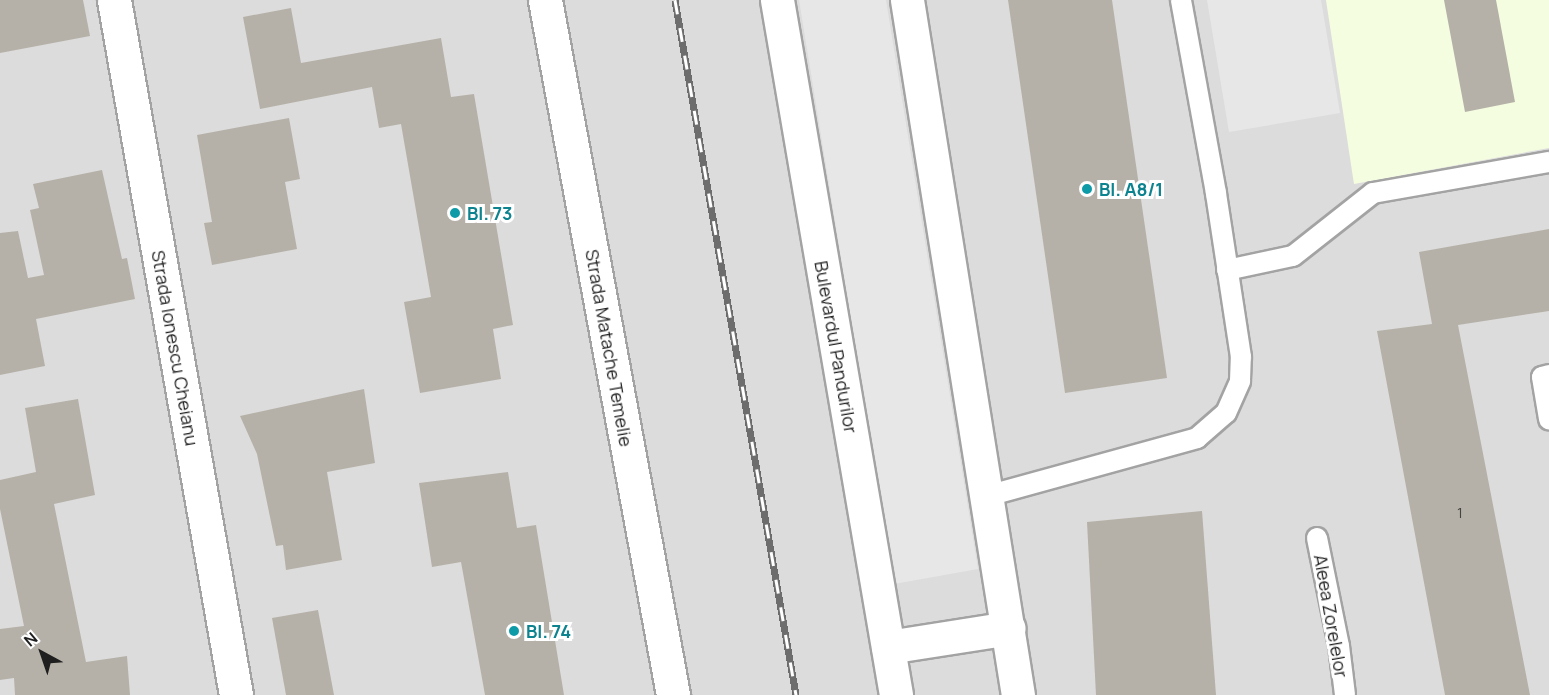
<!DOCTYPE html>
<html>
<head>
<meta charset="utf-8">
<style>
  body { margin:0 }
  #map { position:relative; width:1549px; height:695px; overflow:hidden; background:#efefe6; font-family:Manrope,sans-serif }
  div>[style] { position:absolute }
  .residential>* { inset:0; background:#dddcdc }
  .education>* { inset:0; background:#f5fde1 }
  .parking>* { inset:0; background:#e7e7e7 }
  .building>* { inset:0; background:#b5b1a8 }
  .roads { filter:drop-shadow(2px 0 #a3a3a3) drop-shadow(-2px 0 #a3a3a3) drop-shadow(0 2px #a3a3a3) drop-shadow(0 -2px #a3a3a3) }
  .service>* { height:20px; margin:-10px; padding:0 10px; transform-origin:10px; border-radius:10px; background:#fff }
  .minor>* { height:33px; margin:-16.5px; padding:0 16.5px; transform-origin:16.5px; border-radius:16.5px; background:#fff }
  .tertiary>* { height:33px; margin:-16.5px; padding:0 16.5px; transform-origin:16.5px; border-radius:16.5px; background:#fff }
  .rail>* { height:7px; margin-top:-3.5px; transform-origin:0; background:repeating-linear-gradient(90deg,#fff 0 14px,#6d6d6d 0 28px); box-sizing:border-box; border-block:2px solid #6d6d6d }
  .dots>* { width:16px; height:16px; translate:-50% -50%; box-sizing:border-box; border:3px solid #fff; border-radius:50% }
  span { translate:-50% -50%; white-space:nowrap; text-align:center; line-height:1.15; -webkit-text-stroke:6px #fff; paint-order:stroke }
  .number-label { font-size:15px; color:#444441 }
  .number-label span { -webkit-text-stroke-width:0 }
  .culture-label { font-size:18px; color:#0d838f; font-weight:700 }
  .left { translate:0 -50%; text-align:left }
  .street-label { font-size:18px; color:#1f1f1f }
  .north { position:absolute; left:12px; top:623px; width:60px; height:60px; -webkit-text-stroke:4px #fff; paint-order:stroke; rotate:320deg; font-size:16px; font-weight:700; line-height:24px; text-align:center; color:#1f1f1f }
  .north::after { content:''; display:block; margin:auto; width:21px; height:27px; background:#1f1f1f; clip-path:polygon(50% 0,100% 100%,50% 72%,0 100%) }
</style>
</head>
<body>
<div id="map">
  <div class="residential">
    <div style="clip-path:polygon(0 0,1549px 0,1549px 695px,0 695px)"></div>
  </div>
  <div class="education">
    <div style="clip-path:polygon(1326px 0,1549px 0,1549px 148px,1354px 184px)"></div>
  </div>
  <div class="parking">
    <div style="clip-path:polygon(799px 0,886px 0,978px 569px,894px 584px)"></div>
    <div style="clip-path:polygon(1207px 0,1321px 0,1340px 113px,1229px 132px)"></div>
  </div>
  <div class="building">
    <div style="clip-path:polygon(0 0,83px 0,90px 36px,0 53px)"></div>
    <div style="clip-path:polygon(1008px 0,1112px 0,1167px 378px,1065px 393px)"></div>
    <div style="clip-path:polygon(1444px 0,1496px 0,1515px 102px,1465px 112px)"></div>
    <div style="clip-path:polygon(291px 8px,301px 63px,441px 38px,451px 97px,474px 94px,513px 325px,493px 329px,501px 379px,420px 393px,404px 302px,431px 297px,401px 124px,379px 128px,372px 87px,260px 109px,243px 17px)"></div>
    <div style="clip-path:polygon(289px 118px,300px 179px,285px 182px,297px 249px,212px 265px,204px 223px,212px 222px,197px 135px)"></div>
    <div style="clip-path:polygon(102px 170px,122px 259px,127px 258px,135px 299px,36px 319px,45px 366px,0 375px,0 233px,18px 231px,28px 278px,44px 275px,30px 210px,39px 208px,33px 184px)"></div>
    <div style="clip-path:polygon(1549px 229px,1549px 311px,1458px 325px,1530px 695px,1445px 695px,1377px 331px,1432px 324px,1419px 252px)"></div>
    <div style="clip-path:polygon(364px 389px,375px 463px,327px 472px,342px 560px,286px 570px,283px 545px,276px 546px,257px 454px,240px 416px)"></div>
    <div style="clip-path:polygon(78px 399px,95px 495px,54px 504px,86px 662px,127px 656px,130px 695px,15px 695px,14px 678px,0 680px,0 629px,24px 626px,0 509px,0 480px,36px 472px,25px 408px)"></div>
    <div style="clip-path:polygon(508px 472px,517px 528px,536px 525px,564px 695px,485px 695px,461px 562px,432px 567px,419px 483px)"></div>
    <div style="clip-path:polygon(1202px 511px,1216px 695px,1096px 695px,1087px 522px)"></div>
    <div style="clip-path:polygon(318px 610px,334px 695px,286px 695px,272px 618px)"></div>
  </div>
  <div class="roads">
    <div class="service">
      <div style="left:1227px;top:270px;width:67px;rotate:-12deg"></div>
      <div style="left:1293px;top:256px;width:102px;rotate:-38.2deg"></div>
      <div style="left:1373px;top:193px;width:179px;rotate:-10deg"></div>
      <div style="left:1549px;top:375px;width:7px;rotate:164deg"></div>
      <div style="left:1542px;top:377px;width:43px;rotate:80.5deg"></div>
      <div style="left:987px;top:496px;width:218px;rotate:-15.4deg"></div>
      <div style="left:1197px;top:438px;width:38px;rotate:-41deg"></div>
      <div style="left:1226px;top:413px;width:35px;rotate:-66deg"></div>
      <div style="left:1240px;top:381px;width:24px;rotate:-88deg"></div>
      <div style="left:1241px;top:357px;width:166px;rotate:-98.7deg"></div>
      <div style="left:1216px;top:193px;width:196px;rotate:-100.3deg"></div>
      <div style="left:1317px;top:538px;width:110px;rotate:78.5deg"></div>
      <div style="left:1339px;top:646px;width:49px;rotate:83deg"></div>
    </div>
    <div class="minor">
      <div style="left:114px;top:0;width:706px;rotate:80.04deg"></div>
      <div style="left:545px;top:0;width:707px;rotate:79.56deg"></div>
    </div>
    <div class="tertiary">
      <div style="left:777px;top:0;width:705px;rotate:80.28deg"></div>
      <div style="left:907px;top:0;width:704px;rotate:80.93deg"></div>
      <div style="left:888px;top:647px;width:122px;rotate:-8.9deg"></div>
    </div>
  </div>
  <div class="rail">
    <div style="left:675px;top:0;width:705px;rotate:80.12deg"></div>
  </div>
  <div class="dots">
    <div style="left:1087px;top:189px;background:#0f9aa8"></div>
    <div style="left:455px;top:213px;background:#0f9aa8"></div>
    <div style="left:514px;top:631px;background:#0f9aa8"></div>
  </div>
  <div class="number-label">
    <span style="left:1460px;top:513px">1</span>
  </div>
  <div class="culture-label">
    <span class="left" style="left:1099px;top:189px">Bl. A8/1</span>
    <span class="left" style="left:467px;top:213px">Bl. 73</span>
    <span class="left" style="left:526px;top:631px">Bl. 74</span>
  </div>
  <div class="street-label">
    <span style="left:836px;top:347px;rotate:80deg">Bulevardul Pandurilor</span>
    <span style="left:175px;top:348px;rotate:80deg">Strada Ionescu Cheianu</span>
    <span style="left:609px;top:348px;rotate:80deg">Strada Matache Temelie</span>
    <span style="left:1331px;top:616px;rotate:80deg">Aleea Zorelelor</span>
  </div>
  <div class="north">N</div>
</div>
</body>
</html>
